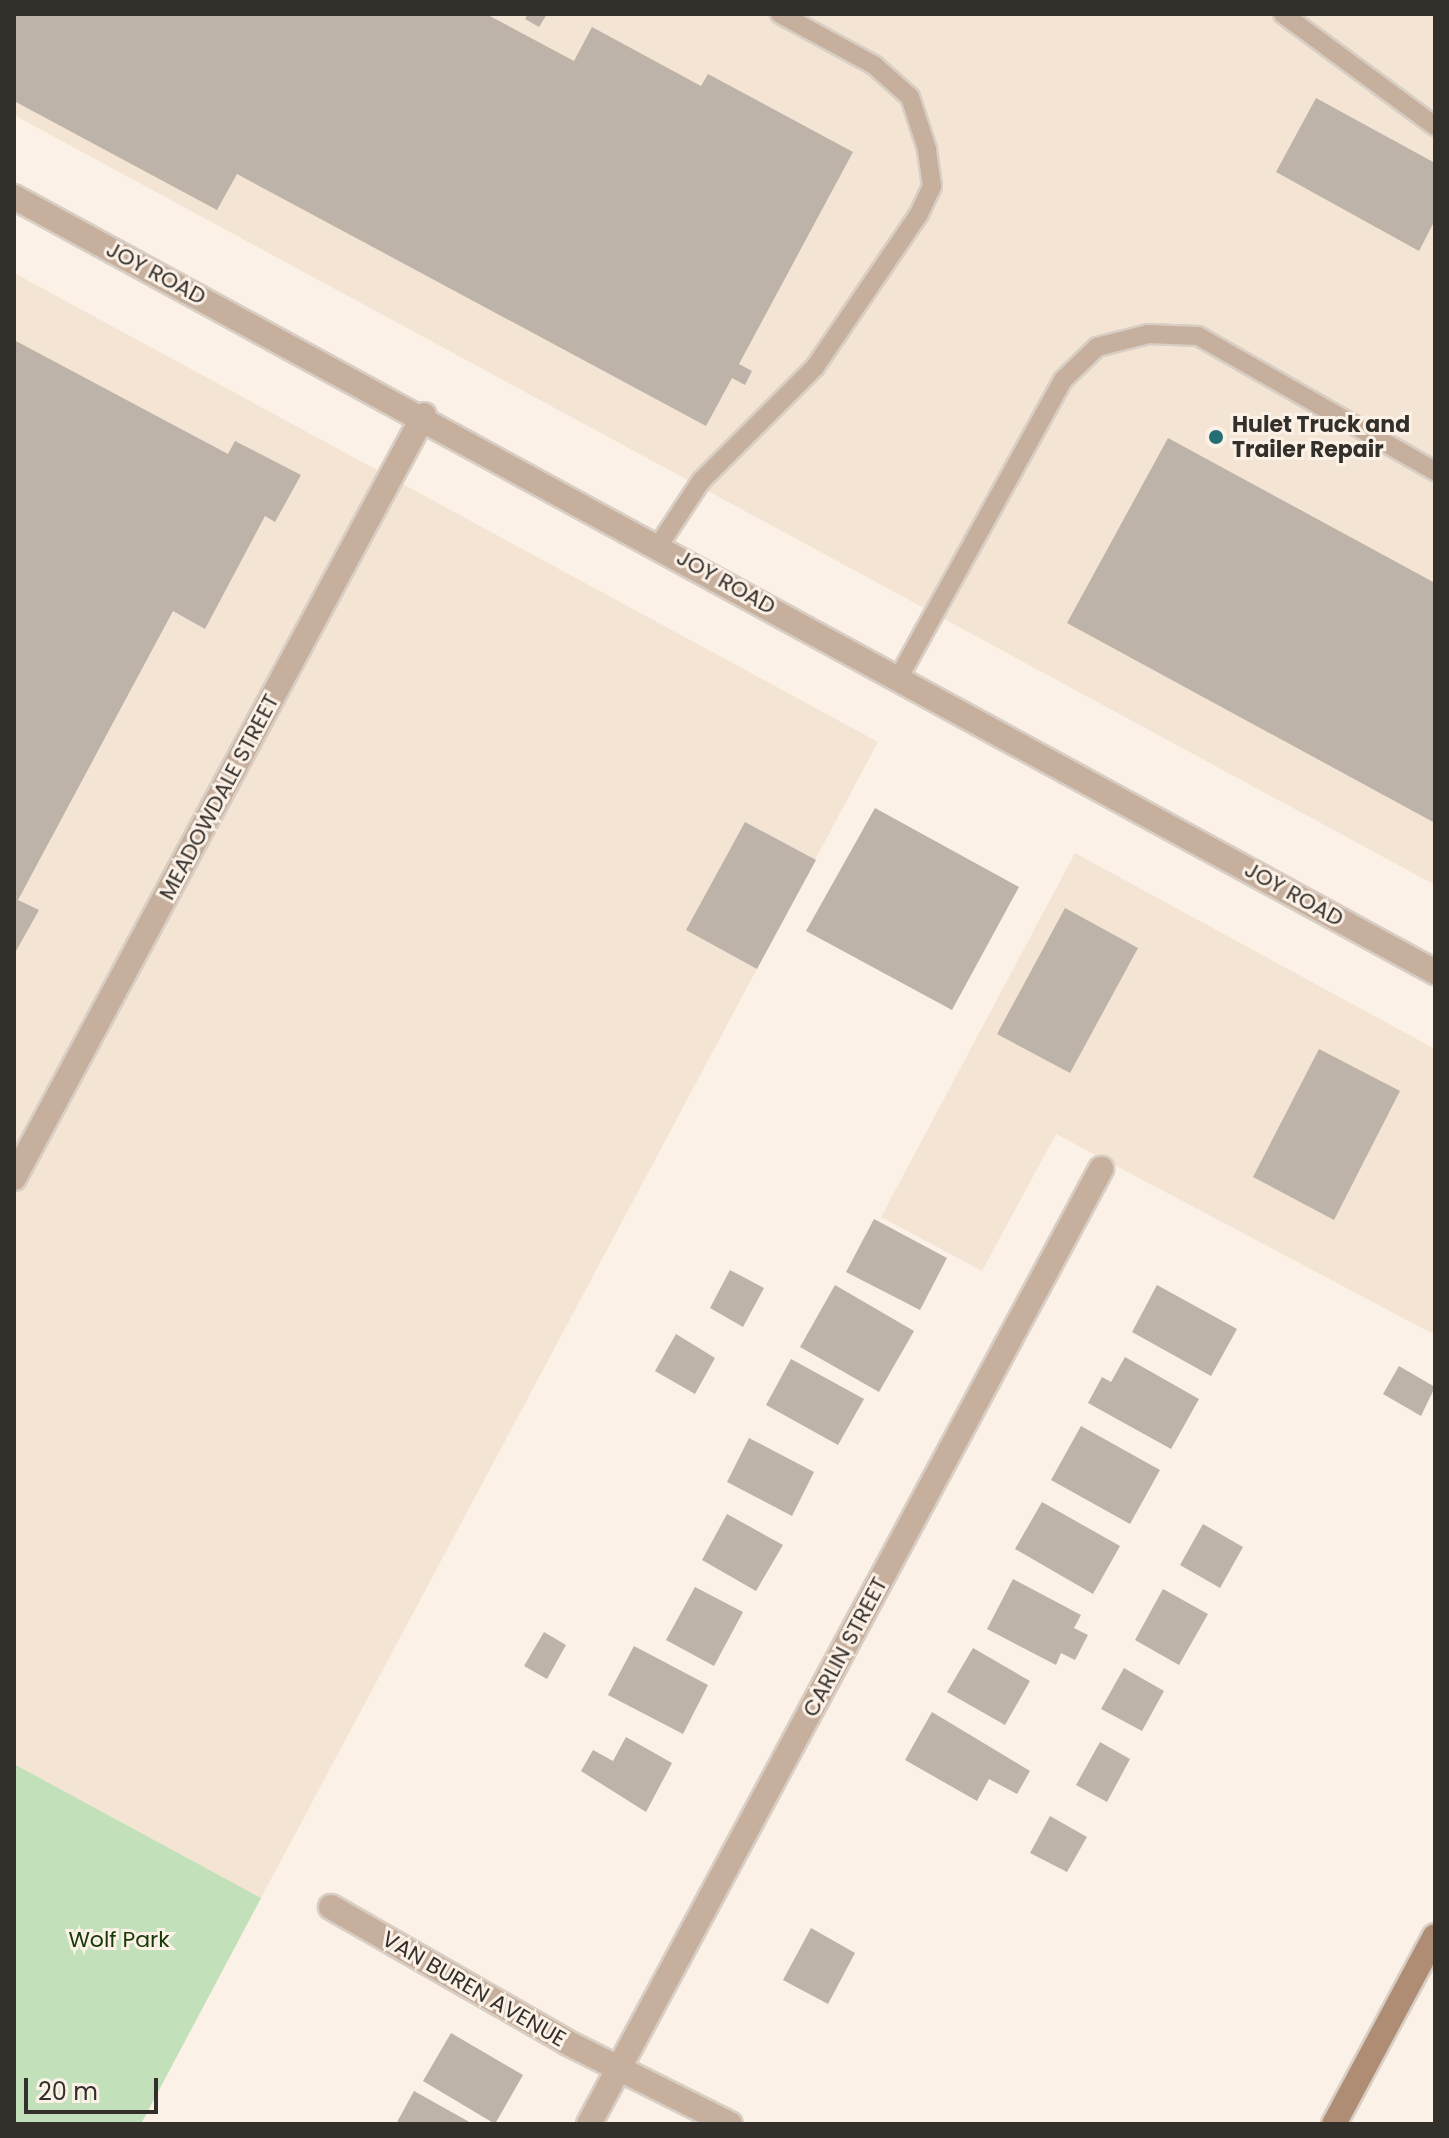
<!DOCTYPE html>
<html>
<head>
<meta charset="utf-8">
<style>
  body { margin:0 }
  #map { position:relative; width:1449px; height:2138px; overflow:hidden; background:#fcf1e6; font-family:Poppins,sans-serif }
  div>[style] { position:absolute }
  .built>* { inset:0; background:#f4e4d4 }
  .green>* { inset:0; background:#c2e0b9 }
  .building>* { inset:0; background:#bdb3a9 }
  .roads { filter:drop-shadow(2px 0 #d8cec4) drop-shadow(-2px 0 #d8cec4) drop-shadow(0 2px #d8cec4) drop-shadow(0 -2px #d8cec4) }
  .service>* { height:18px; margin:-9px; padding:0 9px; transform-origin:9px; border-radius:9px; background:#c6af9d }
  .minor>* { height:24px; margin:-12px; padding:0 12px; transform-origin:12px; border-radius:12px; background:#c6af9d }
  .tertiary>* { height:24px; margin:-12px; padding:0 12px; transform-origin:12px; border-radius:12px; background:#c6af9d }
  .secondary>* { height:24px; margin:-12px; padding:0 12px; transform-origin:12px; border-radius:12px; background:#af8d74 }
  .dots>* { width:22px; height:22px; translate:-50% -50%; box-sizing:border-box; border:4px solid #fcf1e6; border-radius:50% }
  span { translate:-50% -50%; white-space:nowrap; text-align:center; line-height:1.15; -webkit-text-stroke:6px #fcf1e6; paint-order:stroke }
  .street-label { font-size:22px; color:#332f2b }
  .poi-label { font-size:22px; color:#332f2b; font-weight:700 }
  .left { translate:0 -50%; text-align:left }
  .park-label { font-size:22px; color:#163a07 }
  .frame { position:absolute; inset:0; border:16px solid #332f2b; pointer-events:none }
  .scale { position:absolute; left:24px; top:2078px; width:134px; height:36px; box-sizing:border-box; border:4px solid #332f2b; border-top:0; padding-left:10px; font-size:24px; line-height:28px; white-space:nowrap; color:#332f2b; -webkit-text-stroke:6px #fcf1e6; paint-order:stroke }
</style>
</head>
<body>
<div id="map">
  <div class="built">
    <div style="clip-path:polygon(14px 14px,1435px 14px,1435px 885px,14px 115px)"></div>
    <div style="clip-path:polygon(14px 273px,878px 742px,261px 1898px,14px 1764px)"></div>
    <div style="clip-path:polygon(1075px 853px,1435px 1049px,1435px 1335px,1056px 1134px,982px 1271px,881px 1217px)"></div>
  </div>
  <div class="green">
    <div style="clip-path:polygon(14px 1764px,261px 1898px,141px 2124px,14px 2124px)"></div>
  </div>
  <div class="building">
    <div style="clip-path:polygon(14px 14px,486px 14px,574px 61px,592px 27px,701px 86px,708px 74px,853px 152px,739px 364px,752px 371px,745px 385px,732px 378px,706px 426px,237px 174px,217px 210px,14px 101px)"></div>
    <div style="clip-path:polygon(528px 14px,547px 14px,539px 27px,525px 19px)"></div>
    <div style="clip-path:polygon(1316px 98px,1435px 163px,1435px 220px,1419px 251px,1276px 172px)"></div>
    <div style="clip-path:polygon(14px 340px,228px 454px,235px 441px,301px 475px,275px 522px,265px 516px,205px 629px,173px 611px,18px 900px,39px 910px,16px 951px)"></div>
    <div style="clip-path:polygon(1168px 438px,1435px 583px,1435px 823px,1067px 623px)"></div>
    <div style="clip-path:polygon(875px 808px,1019px 887px,952px 1010px,806px 931px)"></div>
    <div style="clip-path:polygon(745px 822px,816px 860px,757px 969px,686px 930px)"></div>
    <div style="clip-path:polygon(1065px 908px,1138px 948px,1070px 1073px,997px 1034px)"></div>
    <div style="clip-path:polygon(1319px 1049px,1400px 1091px,1334px 1220px,1253px 1177px)"></div>
    <div style="clip-path:polygon(874px 1219px,947px 1258px,920px 1310px,846px 1272px)"></div>
    <div style="clip-path:polygon(730px 1270px,764px 1288px,743px 1327px,710px 1308px)"></div>
    <div style="clip-path:polygon(835px 1285px,914px 1331px,879px 1392px,800px 1347px)"></div>
    <div style="clip-path:polygon(1157px 1285px,1237px 1329px,1211px 1376px,1132px 1332px)"></div>
    <div style="clip-path:polygon(676px 1334px,715px 1358px,695px 1394px,655px 1371px)"></div>
    <div style="clip-path:polygon(1125px 1357px,1199px 1399px,1171px 1449px,1088px 1403px,1102px 1377px,1111px 1382px)"></div>
    <div style="clip-path:polygon(791px 1359px,864px 1399px,838px 1445px,766px 1405px)"></div>
    <div style="clip-path:polygon(1399px 1366px,1435px 1387px,1421px 1416px,1383px 1394px)"></div>
    <div style="clip-path:polygon(1081px 1426px,1160px 1470px,1130px 1524px,1051px 1480px)"></div>
    <div style="clip-path:polygon(749px 1438px,814px 1472px,792px 1516px,727px 1482px)"></div>
    <div style="clip-path:polygon(1042px 1502px,1120px 1546px,1093px 1594px,1015px 1549px)"></div>
    <div style="clip-path:polygon(727px 1514px,783px 1545px,756px 1591px,702px 1560px)"></div>
    <div style="clip-path:polygon(1203px 1524px,1243px 1547px,1220px 1588px,1180px 1565px)"></div>
    <div style="clip-path:polygon(1013px 1579px,1081px 1615px,1074px 1628px,1088px 1635px,1075px 1660px,1061px 1653px,1056px 1665px,987px 1629px)"></div>
    <div style="clip-path:polygon(695px 1587px,743px 1612px,714px 1666px,666px 1640px)"></div>
    <div style="clip-path:polygon(1163px 1589px,1208px 1614px,1179px 1665px,1135px 1640px)"></div>
    <div style="clip-path:polygon(544px 1632px,566px 1645px,547px 1679px,524px 1666px)"></div>
    <div style="clip-path:polygon(634px 1646px,708px 1685px,683px 1734px,608px 1695px)"></div>
    <div style="clip-path:polygon(973px 1648px,1030px 1681px,1005px 1725px,947px 1692px)"></div>
    <div style="clip-path:polygon(1124px 1668px,1164px 1691px,1142px 1731px,1101px 1709px)"></div>
    <div style="clip-path:polygon(932px 1712px,1030px 1771px,1017px 1794px,989px 1779px,977px 1801px,905px 1760px)"></div>
    <div style="clip-path:polygon(626px 1737px,672px 1763px,646px 1812px,581px 1771px,593px 1750px,613px 1761px)"></div>
    <div style="clip-path:polygon(1100px 1742px,1130px 1759px,1107px 1802px,1076px 1785px)"></div>
    <div style="clip-path:polygon(1050px 1816px,1087px 1837px,1067px 1872px,1030px 1853px)"></div>
    <div style="clip-path:polygon(811px 1928px,855px 1953px,828px 2004px,783px 1980px)"></div>
    <div style="clip-path:polygon(451px 2033px,523px 2075px,495px 2124px,423px 2081px)"></div>
    <div style="clip-path:polygon(414px 2091px,473px 2124px,396px 2124px)"></div>
  </div>
  <div class="roads">
    <div class="service">
      <div style="left:1283px;top:14px;width:189px;rotate:36.4deg"></div>
      <div style="left:659px;top:545px;width:77px;rotate:-56.7deg"></div>
      <div style="left:701px;top:481px;width:161px;rotate:-45deg"></div>
      <div style="left:815px;top:367px;width:185px;rotate:-55.8deg"></div>
      <div style="left:919px;top:214px;width:31px;rotate:-65deg"></div>
      <div style="left:932px;top:186px;width:37px;rotate:-98deg"></div>
      <div style="left:927px;top:149px;width:55px;rotate:-108.1deg"></div>
      <div style="left:910px;top:97px;width:48px;rotate:-138.4deg"></div>
      <div style="left:874px;top:65px;width:107px;rotate:-151.5deg"></div>
      <div style="left:899px;top:677px;width:339px;rotate:-61.1deg"></div>
      <div style="left:1063px;top:380px;width:47px;rotate:-44.1deg"></div>
      <div style="left:1097px;top:347px;width:53px;rotate:-14.3deg"></div>
      <div style="left:1148px;top:334px;width:50px;rotate:2.3deg"></div>
      <div style="left:1198px;top:336px;width:273px;rotate:29.7deg"></div>
    </div>
    <div class="minor">
      <div style="left:14px;top:1178px;width:866px;rotate:-61.75deg"></div>
      <div style="left:331px;top:1907px;width:273px;rotate:29.8deg"></div>
      <div style="left:568px;top:2043px;width:181px;rotate:26.6deg"></div>
      <div style="left:589px;top:2124px;width:1084px;rotate:-61.8deg"></div>
    </div>
    <div class="tertiary">
      <div style="left:14px;top:197px;width:1619px;rotate:28.61deg"></div>
    </div>
    <div class="secondary">
      <div style="left:1334px;top:2124px;width:213px;rotate:-61.8deg"></div>
    </div>
  </div>
  <div class="dots">
    <div style="left:1216px;top:437px;background:#246f73"></div>
  </div>
  <div class="street-label">
    <span style="left:156px;top:273px;rotate:28deg">JOY ROAD</span>
    <span style="left:726px;top:582px;rotate:29deg">JOY ROAD</span>
    <span style="left:219px;top:797px;rotate:-62deg">MEADOWDALE STREET</span>
    <span style="left:1294px;top:894px;rotate:29deg">JOY ROAD</span>
    <span style="left:845px;top:1647px;rotate:-62deg">CARLIN STREET</span>
    <span style="left:474px;top:1989px;rotate:30deg">VAN BUREN AVENUE</span>
  </div>
  <div class="poi-label">
    <span class="left" style="left:1232px;top:437px">Hulet Truck and<br>Trailer Repair</span>
  </div>
  <div class="park-label">
    <span style="left:119px;top:1940px">Wolf Park</span>
  </div>
  <div class="frame"></div>
  <div class="scale">20 m</div>
</div>
</body>
</html>
